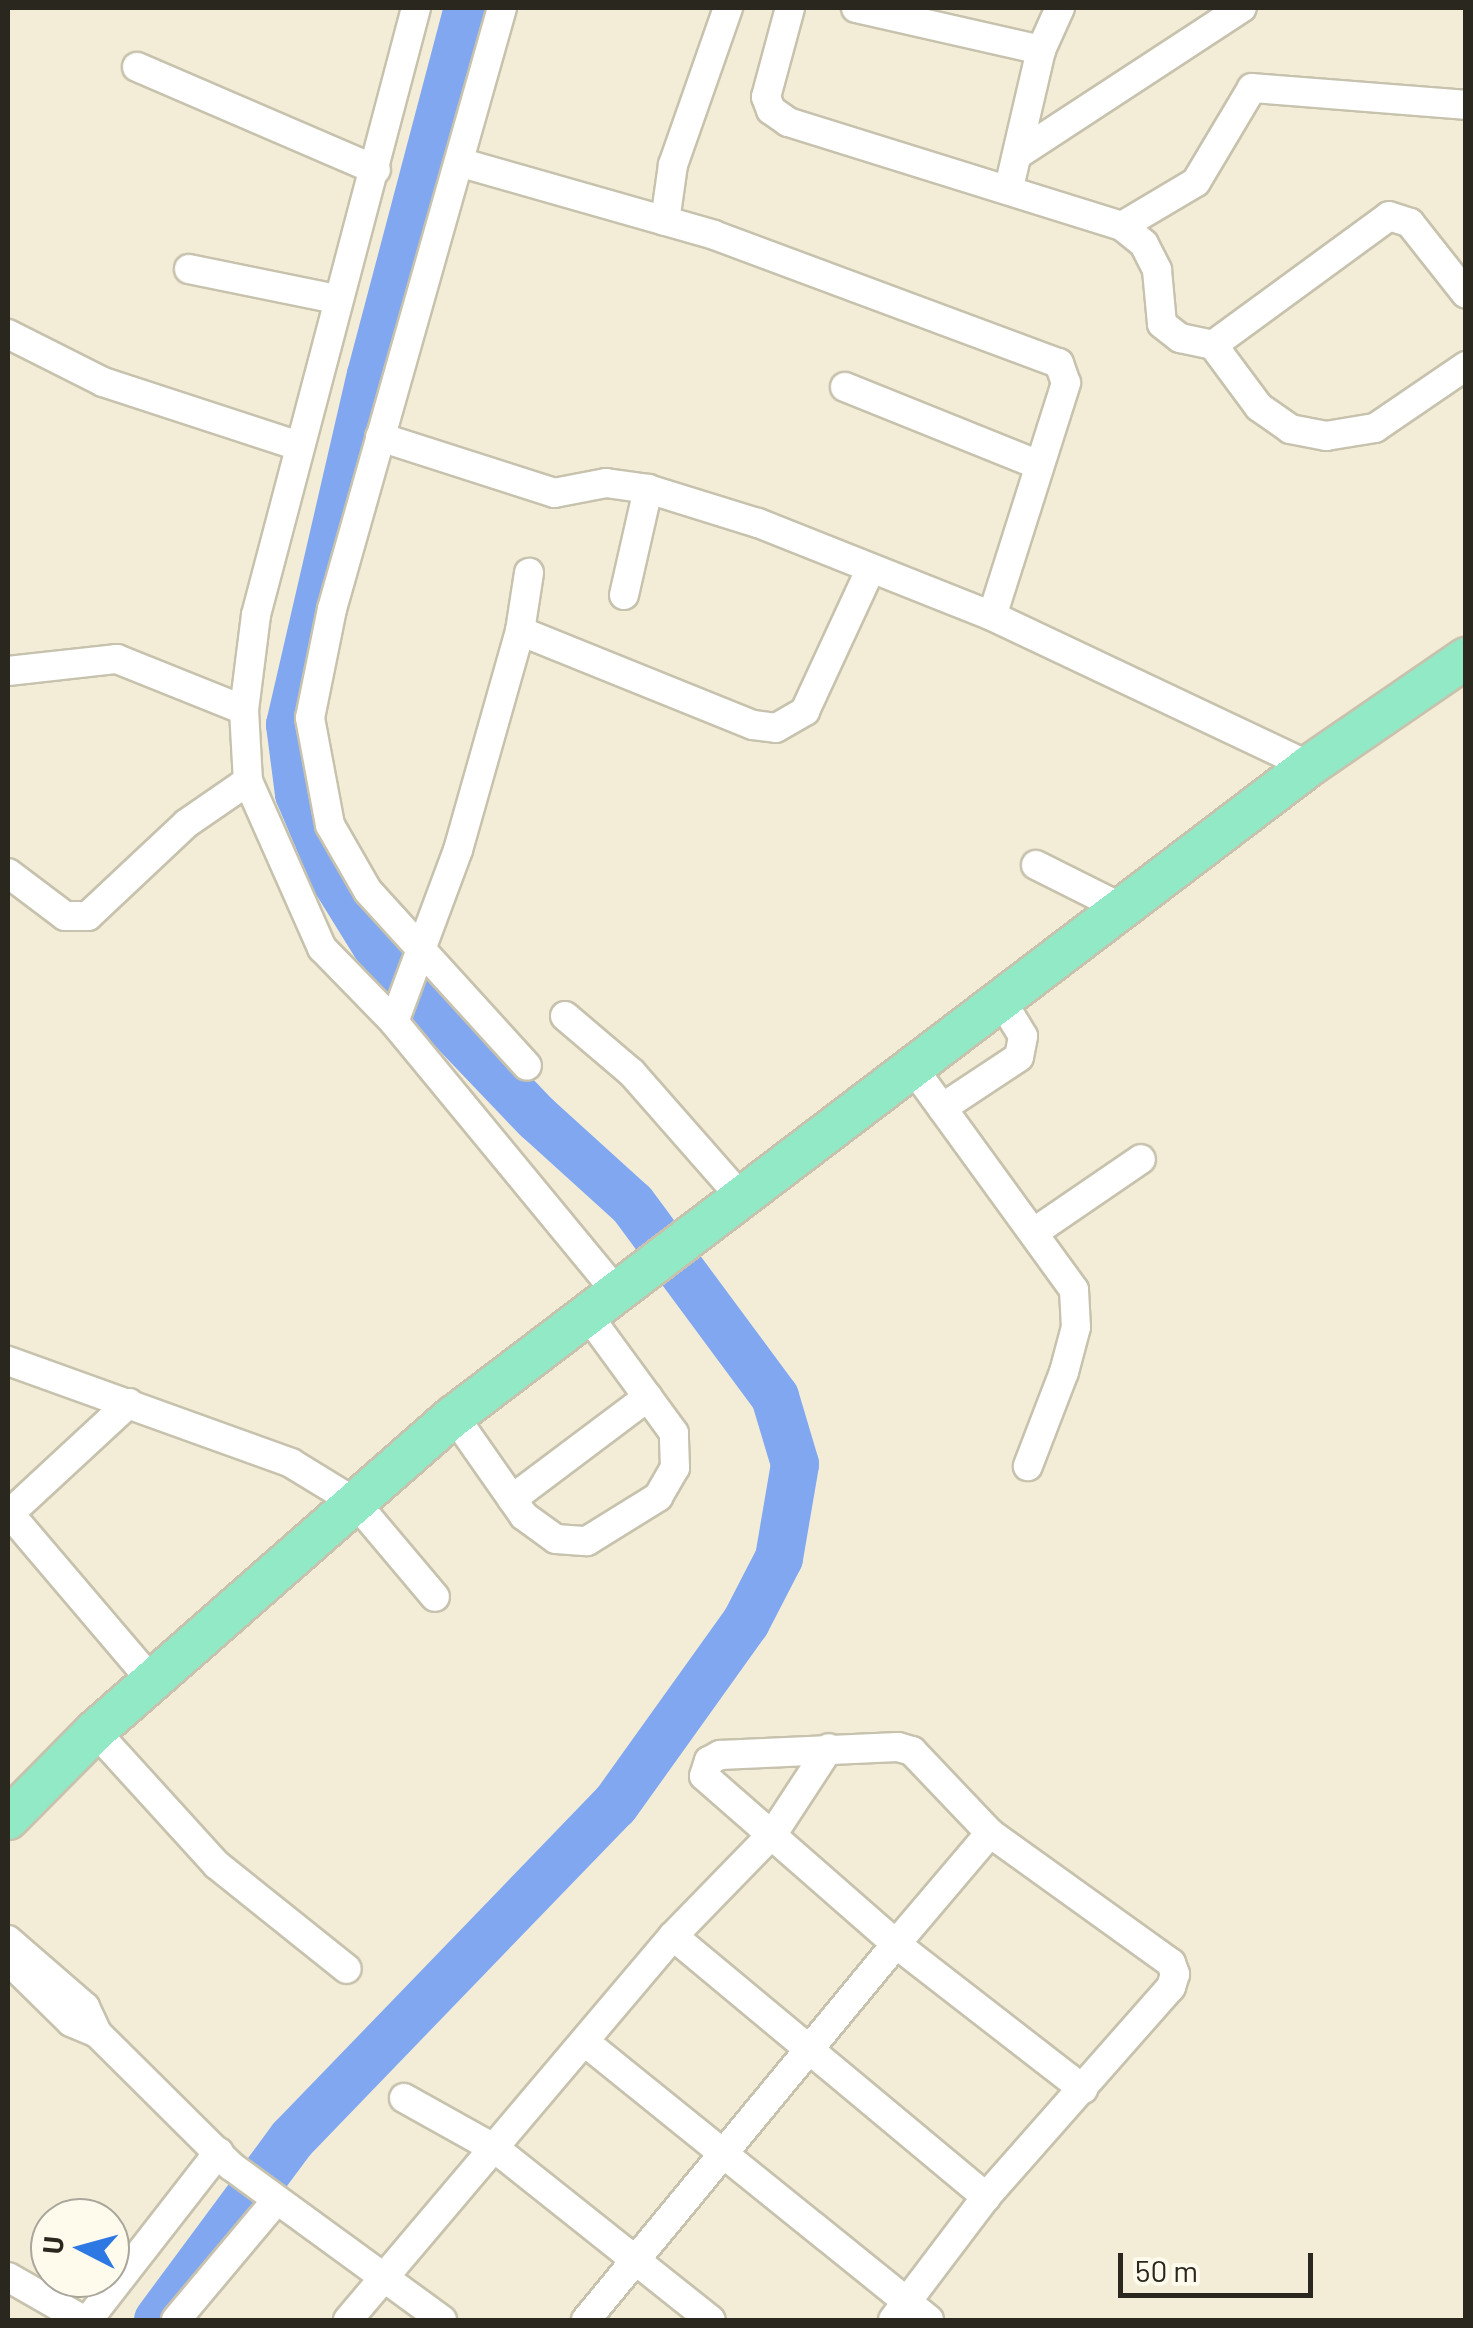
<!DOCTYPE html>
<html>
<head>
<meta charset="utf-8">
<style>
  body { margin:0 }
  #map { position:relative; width:1473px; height:2328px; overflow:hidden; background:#f3edd8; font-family:Barlow,sans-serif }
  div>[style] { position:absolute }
  .river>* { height:48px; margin:-24px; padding:0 24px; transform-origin:24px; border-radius:24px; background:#80a7f0 }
  .roads { filter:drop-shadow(2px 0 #c7c2ad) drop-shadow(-2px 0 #c7c2ad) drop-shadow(0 2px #c7c2ad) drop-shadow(0 -2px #c7c2ad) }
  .minor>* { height:28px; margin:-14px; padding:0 14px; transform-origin:14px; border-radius:14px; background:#fff }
  .highway>* { height:40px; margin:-20px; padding:0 20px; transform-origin:20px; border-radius:20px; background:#92e9c6 }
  span { translate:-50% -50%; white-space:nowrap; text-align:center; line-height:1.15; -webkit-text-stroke:8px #fefbed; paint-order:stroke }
  .frame { position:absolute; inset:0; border:10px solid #2a271f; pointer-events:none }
  .north { position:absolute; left:30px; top:2198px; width:100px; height:100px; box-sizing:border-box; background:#fefbed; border:2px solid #a9a69b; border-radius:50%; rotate:276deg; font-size:28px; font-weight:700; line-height:40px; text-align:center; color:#2a271f }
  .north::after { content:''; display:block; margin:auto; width:35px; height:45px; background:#2e78e4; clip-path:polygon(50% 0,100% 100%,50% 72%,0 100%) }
  .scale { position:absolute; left:1118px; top:2253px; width:195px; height:45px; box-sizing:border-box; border:5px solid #2a271f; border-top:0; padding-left:12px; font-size:30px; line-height:35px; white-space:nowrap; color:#2a271f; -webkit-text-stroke:8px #fefbed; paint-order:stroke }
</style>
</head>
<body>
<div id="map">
  <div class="river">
    <div style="left:158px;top:2320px;width:225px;rotate:-53.5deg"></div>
    <div style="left:292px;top:2139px;width:465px;rotate:-46deg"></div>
    <div style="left:615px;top:1805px;width:225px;rotate:-54.4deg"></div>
    <div style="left:746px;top:1622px;width:72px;rotate:-62.7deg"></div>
    <div style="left:779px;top:1558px;width:95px;rotate:-80.3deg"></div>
    <div style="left:795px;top:1464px;width:70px;rotate:-106.6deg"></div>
    <div style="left:775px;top:1397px;width:240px;rotate:-126.5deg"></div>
    <div style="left:632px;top:1204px;width:128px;rotate:-137.8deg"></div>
    <div style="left:537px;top:1118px;width:223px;rotate:-133.7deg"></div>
    <div style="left:383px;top:957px;width:89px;rotate:-121.7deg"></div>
    <div style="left:336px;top:881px;width:95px;rotate:-113deg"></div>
    <div style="left:299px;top:794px;width:70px;rotate:-97.4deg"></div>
    <div style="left:290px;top:725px;width:359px;rotate:-77deg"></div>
    <div style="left:371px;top:375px;width:380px;rotate:-75.2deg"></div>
  </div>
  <div class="roads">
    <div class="minor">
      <div style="left:416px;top:8px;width:628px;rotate:104.77deg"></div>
      <div style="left:256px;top:615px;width:96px;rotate:97.2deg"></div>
      <div style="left:244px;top:710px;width:71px;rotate:86.8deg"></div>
      <div style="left:248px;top:781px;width:183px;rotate:66.1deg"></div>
      <div style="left:322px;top:948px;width:103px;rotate:45.8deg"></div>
      <div style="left:394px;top:1022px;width:354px;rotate:50.5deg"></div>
      <div style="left:502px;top:8px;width:625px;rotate:105.79deg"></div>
      <div style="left:332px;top:609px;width:111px;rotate:101.4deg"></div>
      <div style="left:310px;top:718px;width:109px;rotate:79.4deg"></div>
      <div style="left:330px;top:825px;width:76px;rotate:60.1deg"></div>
      <div style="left:368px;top:891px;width:236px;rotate:47.7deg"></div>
      <div style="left:790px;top:8px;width:92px;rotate:105.1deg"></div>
      <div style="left:766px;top:97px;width:14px;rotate:69deg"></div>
      <div style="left:771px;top:110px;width:21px;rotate:35deg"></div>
      <div style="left:788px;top:122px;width:350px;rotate:17.3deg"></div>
      <div style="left:1122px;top:226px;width:28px;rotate:39deg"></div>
      <div style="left:1144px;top:244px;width:29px;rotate:63deg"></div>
      <div style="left:1157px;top:270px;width:54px;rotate:84.7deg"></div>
      <div style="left:1162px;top:324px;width:23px;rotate:38deg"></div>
      <div style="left:1180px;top:338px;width:34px;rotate:12deg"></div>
      <div style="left:1213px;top:345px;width:77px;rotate:53.4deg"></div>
      <div style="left:1259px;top:407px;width:38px;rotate:35deg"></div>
      <div style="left:1290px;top:429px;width:37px;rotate:11deg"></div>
      <div style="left:1326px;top:436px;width:50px;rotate:-9.3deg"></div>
      <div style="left:1375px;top:428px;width:110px;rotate:-34.3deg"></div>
      <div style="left:856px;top:8px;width:190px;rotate:12.8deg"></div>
      <div style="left:1041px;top:50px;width:141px;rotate:103.1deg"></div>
      <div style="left:1041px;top:50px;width:46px;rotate:-65.7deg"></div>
      <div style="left:137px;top:67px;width:260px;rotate:23.3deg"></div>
      <div style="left:1020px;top:153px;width:265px;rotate:-33.2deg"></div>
      <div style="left:462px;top:163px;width:262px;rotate:15.9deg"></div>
      <div style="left:714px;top:235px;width:368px;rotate:20.4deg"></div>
      <div style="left:1059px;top:363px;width:21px;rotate:71deg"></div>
      <div style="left:1066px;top:383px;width:244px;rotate:107.6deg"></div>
      <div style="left:665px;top:221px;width:57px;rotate:-81.9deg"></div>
      <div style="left:673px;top:165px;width:166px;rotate:-70.7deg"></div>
      <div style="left:1122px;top:226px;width:86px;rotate:-30.7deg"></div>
      <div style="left:1196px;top:182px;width:109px;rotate:-59.2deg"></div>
      <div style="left:1252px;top:88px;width:215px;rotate:4.5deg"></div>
      <div style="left:189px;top:269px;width:150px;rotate:11.5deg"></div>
      <div style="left:8px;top:334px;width:106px;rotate:26.8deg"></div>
      <div style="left:103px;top:382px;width:203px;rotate:18.1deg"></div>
      <div style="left:1213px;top:345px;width:218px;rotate:-36.2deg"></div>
      <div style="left:1389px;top:216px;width:22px;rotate:18deg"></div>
      <div style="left:1410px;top:223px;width:90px;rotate:51.7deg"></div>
      <div style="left:845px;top:387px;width:209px;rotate:21.9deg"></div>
      <div style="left:380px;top:437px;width:183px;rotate:17.8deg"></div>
      <div style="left:554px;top:493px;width:53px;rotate:-10.9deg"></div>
      <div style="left:606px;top:483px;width:42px;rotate:8.1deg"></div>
      <div style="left:648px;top:489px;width:115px;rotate:17.2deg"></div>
      <div style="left:758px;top:523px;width:252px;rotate:21.7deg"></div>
      <div style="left:992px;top:616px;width:351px;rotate:25.3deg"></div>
      <div style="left:624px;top:595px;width:109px;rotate:-77.2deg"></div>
      <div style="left:520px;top:631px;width:251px;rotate:22deg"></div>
      <div style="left:753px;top:725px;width:23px;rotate:7deg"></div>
      <div style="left:776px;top:728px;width:34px;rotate:-30deg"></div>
      <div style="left:805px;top:711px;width:157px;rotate:-65.2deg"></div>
      <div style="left:8px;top:671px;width:110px;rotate:-6.3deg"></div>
      <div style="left:117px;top:659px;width:137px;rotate:21.9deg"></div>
      <div style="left:1036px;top:865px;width:96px;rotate:26.6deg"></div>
      <div style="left:8px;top:873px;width:71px;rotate:37deg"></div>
      <div style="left:65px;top:916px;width:23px"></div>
      <div style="left:88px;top:916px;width:136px;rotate:-43.2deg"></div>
      <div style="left:187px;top:823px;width:74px;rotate:-34.5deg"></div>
      <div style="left:565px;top:1016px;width:88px;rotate:40.4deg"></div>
      <div style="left:632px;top:1073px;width:167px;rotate:48.7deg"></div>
      <div style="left:394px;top:1022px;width:184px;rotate:-69.6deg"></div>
      <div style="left:458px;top:850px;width:228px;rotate:-74.2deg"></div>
      <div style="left:520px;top:631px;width:59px;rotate:-81.2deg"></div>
      <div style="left:913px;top:1068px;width:274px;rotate:54deg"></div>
      <div style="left:1074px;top:1290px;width:37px;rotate:87deg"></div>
      <div style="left:1076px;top:1327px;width:47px;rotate:104.9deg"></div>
      <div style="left:1064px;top:1372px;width:101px;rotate:111deg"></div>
      <div style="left:942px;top:1108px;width:92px;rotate:-33.5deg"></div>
      <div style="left:1019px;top:1057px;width:21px;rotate:-79deg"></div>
      <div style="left:1023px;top:1036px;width:42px;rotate:-121.4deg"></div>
      <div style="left:1036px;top:1231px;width:127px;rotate:-34.4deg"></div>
      <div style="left:8px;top:1361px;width:301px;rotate:19.8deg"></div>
      <div style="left:291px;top:1463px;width:75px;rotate:31.4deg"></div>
      <div style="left:355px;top:1502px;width:124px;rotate:49.9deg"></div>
      <div style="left:454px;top:1416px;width:122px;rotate:55deg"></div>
      <div style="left:524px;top:1516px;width:39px;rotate:36deg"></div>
      <div style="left:556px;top:1539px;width:31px;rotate:4deg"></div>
      <div style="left:587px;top:1541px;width:84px;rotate:-31.8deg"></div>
      <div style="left:658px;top:1497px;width:34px;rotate:-60deg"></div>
      <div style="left:675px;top:1468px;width:35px;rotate:-92deg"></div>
      <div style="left:674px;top:1433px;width:144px;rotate:-126.2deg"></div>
      <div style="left:512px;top:1499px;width:170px;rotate:-36.9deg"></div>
      <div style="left:9px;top:1513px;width:222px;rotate:49.6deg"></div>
      <div style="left:8px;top:1515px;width:165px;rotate:-42.8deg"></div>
      <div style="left:95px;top:1731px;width:181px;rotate:47.7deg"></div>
      <div style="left:217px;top:1865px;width:166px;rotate:38.7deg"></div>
      <div style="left:990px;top:1833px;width:145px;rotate:130.3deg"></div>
      <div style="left:896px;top:1944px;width:237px;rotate:37.8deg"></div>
      <div style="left:673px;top:1936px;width:408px;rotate:39.8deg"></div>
      <div style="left:8px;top:1940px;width:102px;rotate:41deg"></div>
      <div style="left:85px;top:2007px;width:29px;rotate:65deg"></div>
      <div style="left:8px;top:1960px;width:88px;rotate:44.5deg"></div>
      <div style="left:71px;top:2022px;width:28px;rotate:23deg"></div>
      <div style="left:97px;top:2033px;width:189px;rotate:44.8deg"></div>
      <div style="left:231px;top:2166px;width:261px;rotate:36.1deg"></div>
      <div style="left:585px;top:2042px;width:442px;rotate:38.9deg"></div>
      <div style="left:404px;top:2098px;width:107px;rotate:29.2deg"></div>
      <div style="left:497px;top:2150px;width:273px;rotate:38.5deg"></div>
      <div style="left:8px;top:2277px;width:86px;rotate:29.8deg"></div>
      <div style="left:88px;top:2320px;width:213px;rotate:-52.1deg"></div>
      <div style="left:176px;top:2320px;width:155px;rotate:-50deg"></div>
      <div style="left:348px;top:2320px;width:503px;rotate:-49.76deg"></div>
      <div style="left:673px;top:1936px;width:145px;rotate:-45.8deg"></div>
      <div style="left:774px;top:1832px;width:100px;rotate:-56.8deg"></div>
      <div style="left:586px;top:2320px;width:487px;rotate:-50.5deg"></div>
      <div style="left:896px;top:1944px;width:255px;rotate:-138.8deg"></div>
      <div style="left:704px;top:1776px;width:16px;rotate:-72deg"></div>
      <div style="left:709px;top:1761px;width:13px;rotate:-29deg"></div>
      <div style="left:720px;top:1755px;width:178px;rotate:-2.6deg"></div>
      <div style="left:898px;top:1747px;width:15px;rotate:16deg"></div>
      <div style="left:912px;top:1751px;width:113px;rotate:46.4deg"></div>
      <div style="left:990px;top:1833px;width:223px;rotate:35.7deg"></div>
      <div style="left:1171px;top:1963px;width:12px;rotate:70deg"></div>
      <div style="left:1175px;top:1974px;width:14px;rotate:107deg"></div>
      <div style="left:1171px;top:1987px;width:280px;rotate:131.4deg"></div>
      <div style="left:986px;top:2197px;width:154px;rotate:127.1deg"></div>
    </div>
    <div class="highway">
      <div style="left:8px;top:1819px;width:124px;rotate:-45.3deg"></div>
      <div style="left:95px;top:1731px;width:478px;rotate:-41.3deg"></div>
      <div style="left:454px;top:1416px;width:1074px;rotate:-37.24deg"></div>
      <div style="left:1309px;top:766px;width:191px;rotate:-34.5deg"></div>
    </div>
  </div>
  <div class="frame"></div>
  <div class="north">U</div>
  <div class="scale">50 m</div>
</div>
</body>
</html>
